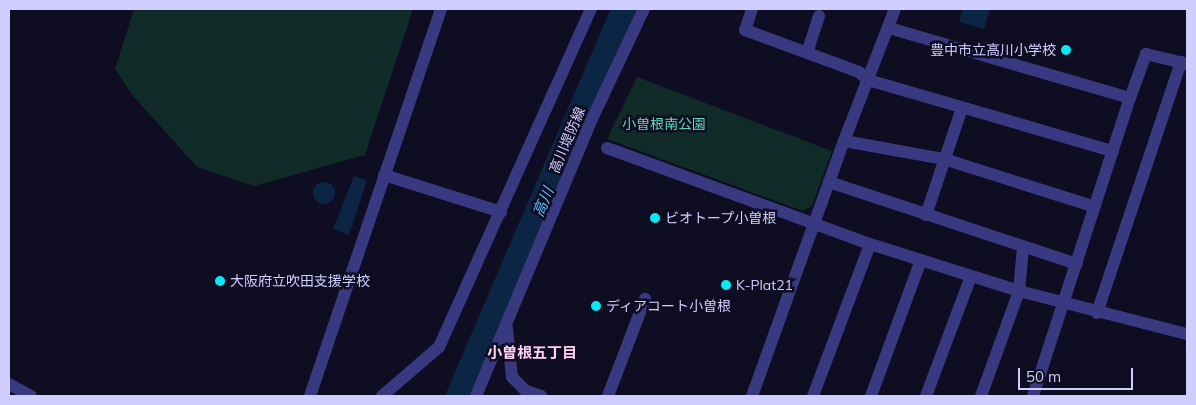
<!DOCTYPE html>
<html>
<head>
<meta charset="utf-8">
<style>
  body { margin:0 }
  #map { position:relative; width:1196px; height:405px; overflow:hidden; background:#0f0d21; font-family:Mulish,"Noto Sans JP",sans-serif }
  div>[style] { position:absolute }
  .green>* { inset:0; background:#102b28 }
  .water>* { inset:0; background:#0c2545 }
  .round { border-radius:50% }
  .river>* { height:28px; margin:-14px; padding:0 14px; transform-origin:14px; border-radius:14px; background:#0c2545 }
  .minor>* { height:12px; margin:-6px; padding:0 6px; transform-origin:6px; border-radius:6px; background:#383980 }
  .dots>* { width:14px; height:14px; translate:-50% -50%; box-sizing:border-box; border:2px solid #0f0d21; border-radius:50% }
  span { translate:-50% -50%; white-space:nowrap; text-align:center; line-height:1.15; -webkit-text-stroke:5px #0f0d21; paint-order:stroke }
  .poi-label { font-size:14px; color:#d0cdff }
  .right { translate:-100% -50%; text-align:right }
  .left { translate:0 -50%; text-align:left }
  .park-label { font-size:14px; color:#5adeb6 }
  .street-label { font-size:14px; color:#d0cdff }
  .water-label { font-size:15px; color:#5cbcfe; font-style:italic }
  .neighbourhood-label { font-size:15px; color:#ffcff0; font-weight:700 }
  .frame { position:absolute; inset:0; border:10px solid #d0cdff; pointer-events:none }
  .scale { position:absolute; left:1018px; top:368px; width:115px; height:22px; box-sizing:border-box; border:2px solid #d0cdff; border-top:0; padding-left:6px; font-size:15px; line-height:18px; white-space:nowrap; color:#d0cdff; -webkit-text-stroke:4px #0f0d21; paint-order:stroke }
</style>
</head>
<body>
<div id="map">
  <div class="green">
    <div style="clip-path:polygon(134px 9px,413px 9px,365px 155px,254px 186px,197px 167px,133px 96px,115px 69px)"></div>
    <div style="clip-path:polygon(637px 77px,832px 151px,812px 206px,803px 211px,607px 139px)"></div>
  </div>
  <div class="water">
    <div style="clip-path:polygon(963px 9px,990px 9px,984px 29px,959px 22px)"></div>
    <div style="clip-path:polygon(354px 176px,367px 180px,349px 235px,333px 229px)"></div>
    <div class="round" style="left:313px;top:182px;width:22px;height:22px"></div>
  </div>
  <div class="river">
    <div style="left:460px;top:396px;width:421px;rotate:-66.8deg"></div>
  </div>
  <div class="minor">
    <div style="left:752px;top:9px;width:22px;rotate:108deg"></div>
    <div style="left:745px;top:30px;width:121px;rotate:20.2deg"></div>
    <div style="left:859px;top:72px;width:12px;rotate:42deg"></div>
    <div style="left:868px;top:80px;width:255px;rotate:16.2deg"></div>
    <div style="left:889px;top:28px;width:251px;rotate:16.2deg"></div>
    <div style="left:1130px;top:98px;width:47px;rotate:-70deg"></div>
    <div style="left:1146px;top:54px;width:42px;rotate:13.7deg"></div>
    <div style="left:807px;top:53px;width:39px;rotate:-72deg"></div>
    <div style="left:844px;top:141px;width:102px;rotate:10.2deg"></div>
    <div style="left:944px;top:159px;width:158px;rotate:17.6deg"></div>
    <div style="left:607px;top:148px;width:280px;rotate:20.1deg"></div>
    <div style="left:870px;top:244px;width:156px;rotate:17.5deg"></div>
    <div style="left:1019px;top:291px;width:173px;rotate:14.4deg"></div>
    <div style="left:384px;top:175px;width:123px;rotate:17.5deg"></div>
    <div style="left:829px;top:182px;width:261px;rotate:18.3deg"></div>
    <div style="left:926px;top:215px;width:113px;rotate:-71.4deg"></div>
    <div style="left:1097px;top:313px;width:265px;rotate:-71.5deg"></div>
    <div style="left:507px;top:328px;width:49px;rotate:84.2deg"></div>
    <div style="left:512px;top:377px;width:20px;rotate:45deg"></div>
    <div style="left:526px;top:391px;width:16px;rotate:18deg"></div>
    <div style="left:9px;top:384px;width:25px;rotate:29deg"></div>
    <div style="left:310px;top:396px;width:409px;rotate:-71.3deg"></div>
    <div style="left:382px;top:396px;width:75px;rotate:-40.7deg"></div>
    <div style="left:439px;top:347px;width:371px;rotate:-65.8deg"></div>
    <div style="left:476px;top:396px;width:298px;rotate:-67.3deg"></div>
    <div style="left:591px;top:121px;width:124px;rotate:-64.7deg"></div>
    <div style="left:608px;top:396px;width:104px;rotate:-69.1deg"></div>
    <div style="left:752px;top:396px;width:271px;rotate:-70.2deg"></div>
    <div style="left:844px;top:141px;width:142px;rotate:-68.9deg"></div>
    <div style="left:813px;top:396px;width:162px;rotate:-69.4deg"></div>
    <div style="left:871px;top:396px;width:145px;rotate:-69.8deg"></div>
    <div style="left:926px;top:396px;width:128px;rotate:-69.4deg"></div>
    <div style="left:981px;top:396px;width:112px;rotate:-70.1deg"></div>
    <div style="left:1019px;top:291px;width:44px;rotate:-84.8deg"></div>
    <div style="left:1033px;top:396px;width:313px;rotate:-72deg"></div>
  </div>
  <div class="dots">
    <div style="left:1066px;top:50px;background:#01ebf7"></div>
    <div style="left:655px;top:218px;background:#01ebf7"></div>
    <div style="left:220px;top:281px;background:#01ebf7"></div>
    <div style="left:726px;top:285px;background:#01ebf7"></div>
    <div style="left:596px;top:306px;background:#01ebf7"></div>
  </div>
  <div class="poi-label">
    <span class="right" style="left:1056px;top:50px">豊中市立高川小学校</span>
    <span class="left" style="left:665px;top:218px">ビオトープ小曽根</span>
    <span class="left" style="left:230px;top:281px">大阪府立吹田支援学校</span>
    <span class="left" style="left:736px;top:285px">K-Plat21</span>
    <span class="left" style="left:606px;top:306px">ディアコート小曽根</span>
  </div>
  <div class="park-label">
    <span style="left:664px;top:124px">小曽根南公園</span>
  </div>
  <div class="street-label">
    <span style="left:567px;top:140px;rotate:-67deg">高川堤防線</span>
  </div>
  <div class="water-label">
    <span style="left:543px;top:202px;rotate:-67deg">高川</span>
  </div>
  <div class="neighbourhood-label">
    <span style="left:532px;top:353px">小曽根五丁目</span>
  </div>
  <div class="frame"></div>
  <div class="scale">50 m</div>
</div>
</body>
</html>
